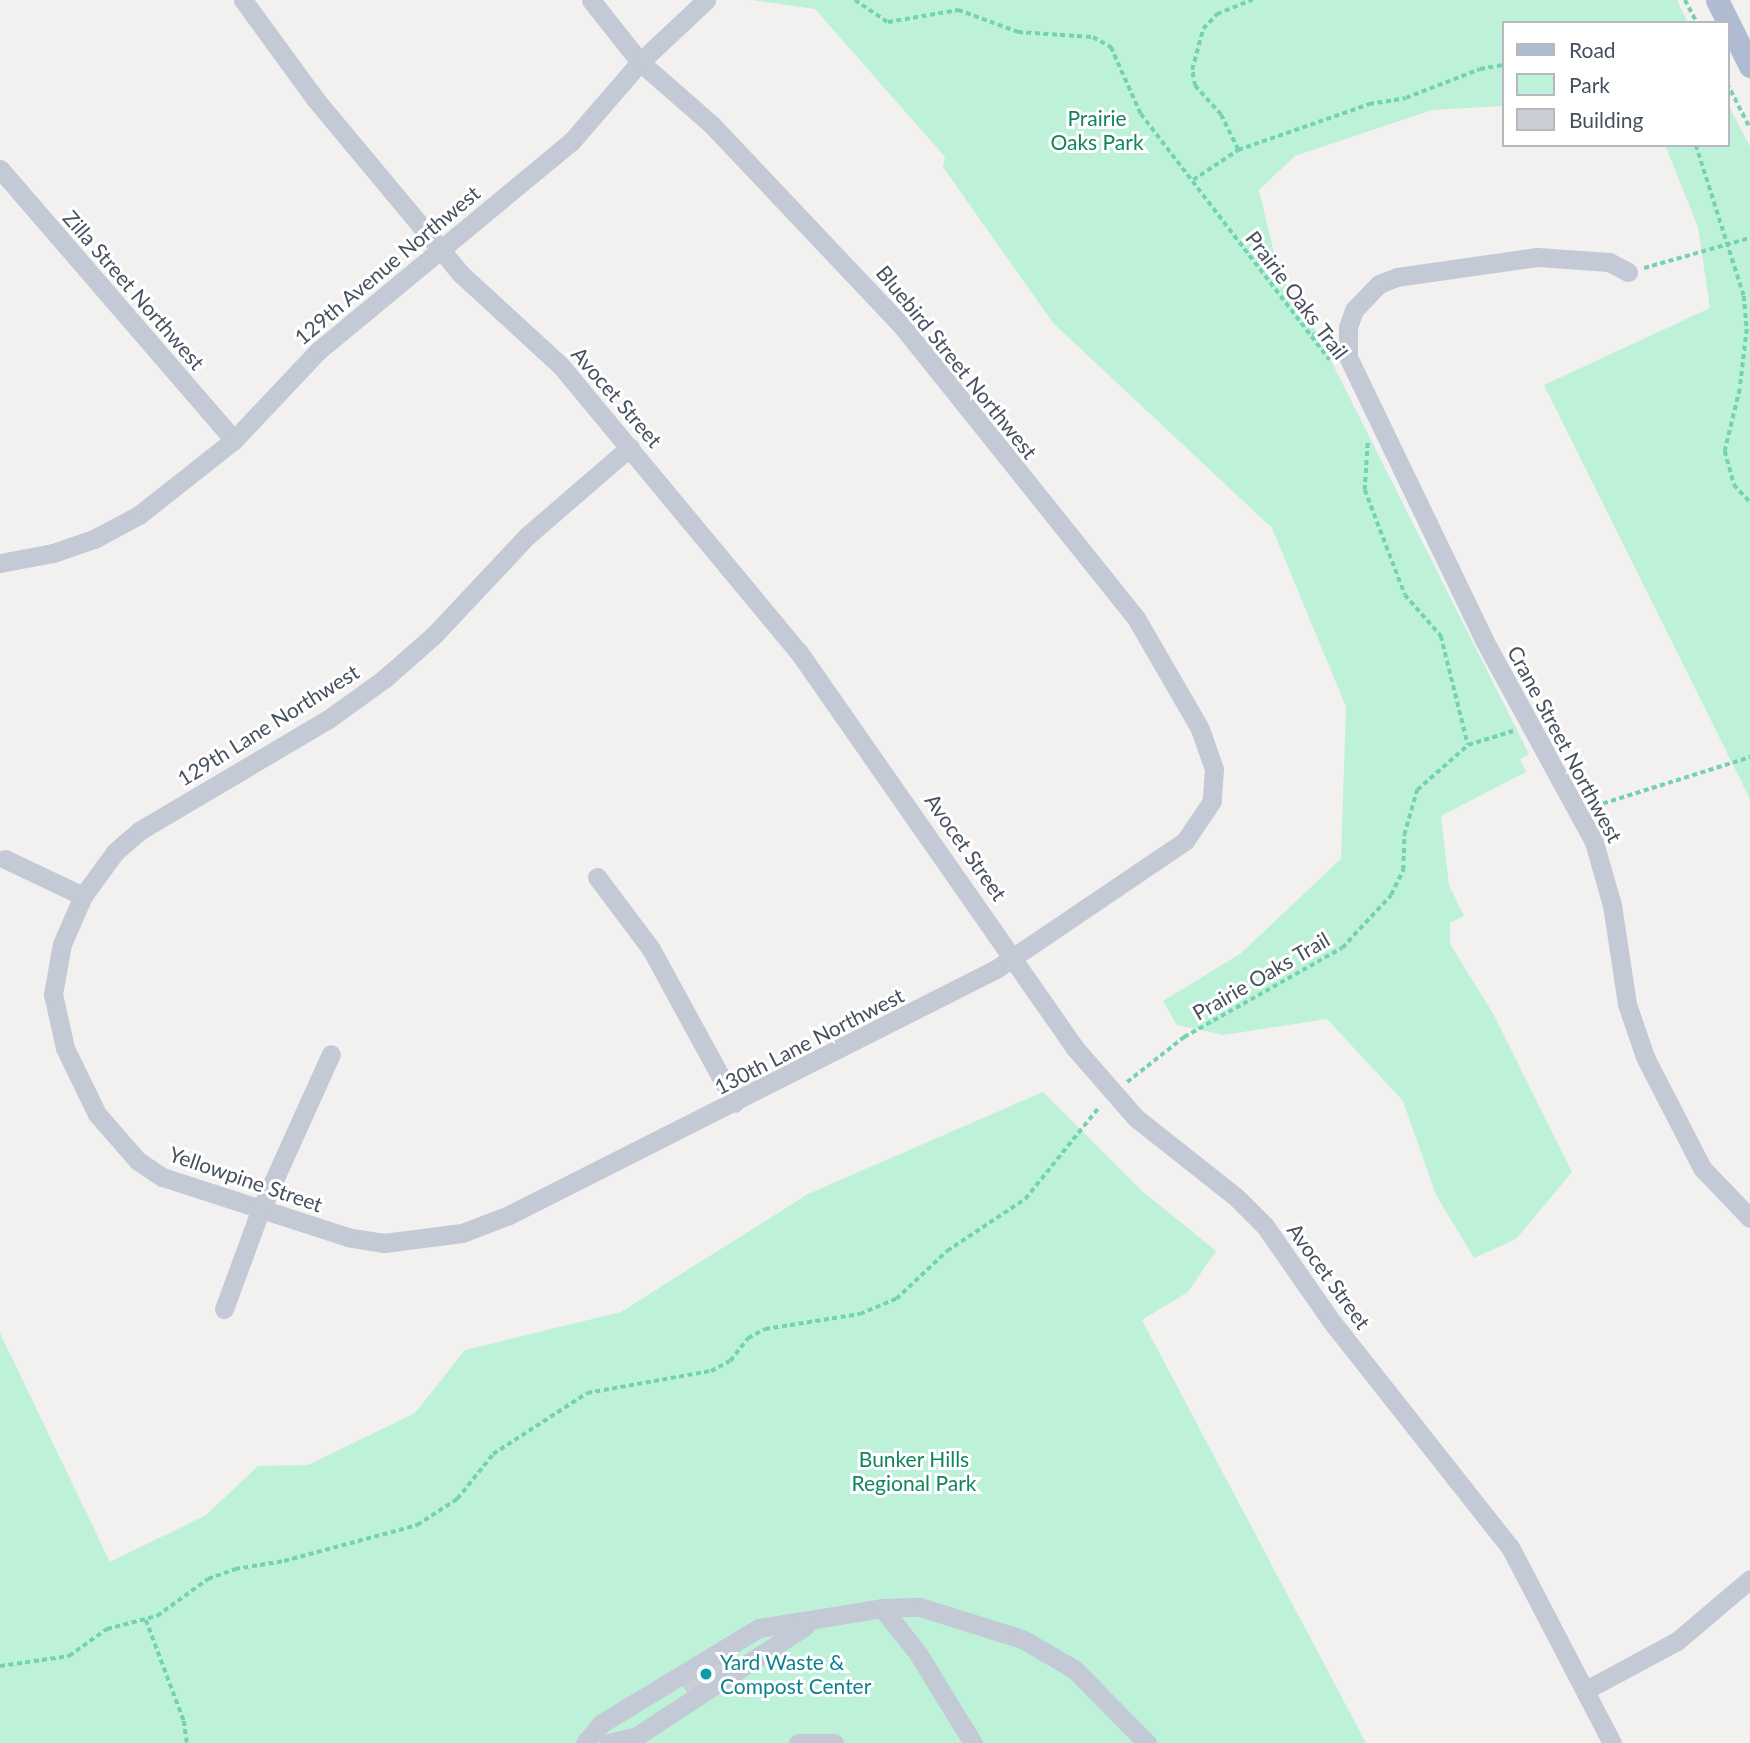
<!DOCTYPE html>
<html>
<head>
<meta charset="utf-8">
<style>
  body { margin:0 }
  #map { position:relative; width:1750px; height:1743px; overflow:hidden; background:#f3f0f0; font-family:Lato,sans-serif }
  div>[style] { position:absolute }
  .green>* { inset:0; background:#bdf2d9 }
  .building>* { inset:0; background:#ccced6 }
  .path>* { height:3.5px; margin-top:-1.75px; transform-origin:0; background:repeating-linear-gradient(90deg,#73d2b1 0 5px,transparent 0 8.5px) }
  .minor>* { height:19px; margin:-9.5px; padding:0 9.5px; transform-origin:9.5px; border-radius:9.5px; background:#c3cad6 }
  .major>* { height:23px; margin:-11.5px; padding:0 11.5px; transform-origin:11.5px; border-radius:11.5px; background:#afbbd0 }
  .dots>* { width:19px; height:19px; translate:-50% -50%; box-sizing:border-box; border:4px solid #fff; border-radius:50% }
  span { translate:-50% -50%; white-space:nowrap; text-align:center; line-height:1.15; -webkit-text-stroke:6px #fff; paint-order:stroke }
  .park-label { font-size:21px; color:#12855d }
  .street-label { font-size:21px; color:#47505f }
  .culture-label { font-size:21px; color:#0d838f }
  .left { translate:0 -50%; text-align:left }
  .legend { position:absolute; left:1502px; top:21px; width:228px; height:126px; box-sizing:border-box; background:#fff; border:2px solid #b5b9bf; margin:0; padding:9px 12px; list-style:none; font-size:21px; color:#47505f }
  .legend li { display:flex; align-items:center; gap:14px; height:35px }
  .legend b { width:35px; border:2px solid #b5b9bf }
</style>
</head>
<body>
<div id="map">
  <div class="green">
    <div style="clip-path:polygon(751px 0,1677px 0,1688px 23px,1503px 23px,1503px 106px,1432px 110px,1295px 156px,1259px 190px,1279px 274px,1312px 323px,1529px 754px,1520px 759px,1526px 772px,1441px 816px,1449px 885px,1464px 916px,1450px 923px,1450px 944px,1494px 1015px,1572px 1172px,1516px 1239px,1474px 1258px,1436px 1195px,1403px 1101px,1327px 1019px,1223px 1035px,1177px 1025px,1163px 1001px,1240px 954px,1341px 859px,1346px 707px,1272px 528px,1053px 323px,943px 167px,945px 157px,815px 9px)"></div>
    <div style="clip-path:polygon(1727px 102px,1750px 147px,1750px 799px,1544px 385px,1710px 308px,1698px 227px,1665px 145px,1727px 145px)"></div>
    <div style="clip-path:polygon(1043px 1092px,1142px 1191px,1216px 1251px,1188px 1292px,1142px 1320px,1366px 1743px,0 1743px,0 1333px,110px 1562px,206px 1515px,258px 1466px,308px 1465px,415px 1413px,465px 1350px,621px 1312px,808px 1194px)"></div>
  </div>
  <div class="building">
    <div style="clip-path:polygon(726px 1651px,732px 1665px,688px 1694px,681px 1683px)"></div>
  </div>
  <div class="path">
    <div style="left:855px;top:0;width:40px;rotate:34deg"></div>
    <div style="left:888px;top:22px;width:71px;rotate:-9.7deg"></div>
    <div style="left:958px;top:10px;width:64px;rotate:20.1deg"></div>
    <div style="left:1018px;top:32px;width:75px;rotate:3.8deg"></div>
    <div style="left:1093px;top:37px;width:21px;rotate:29deg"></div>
    <div style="left:1111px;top:47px;width:73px;rotate:65.9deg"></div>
    <div style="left:1141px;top:114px;width:310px;rotate:52.5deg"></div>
    <div style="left:1685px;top:0;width:26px;rotate:62deg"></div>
    <div style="left:1727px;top:83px;width:51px;rotate:62.9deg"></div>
    <div style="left:1696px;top:145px;width:158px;rotate:72.4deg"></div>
    <div style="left:1744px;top:296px;width:33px;rotate:85deg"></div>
    <div style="left:1747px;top:329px;width:60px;rotate:96.7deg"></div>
    <div style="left:1740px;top:389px;width:64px;rotate:103.6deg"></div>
    <div style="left:1725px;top:451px;width:35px;rotate:75deg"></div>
    <div style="left:1734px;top:485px;width:23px;rotate:47deg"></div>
    <div style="left:1238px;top:150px;width:39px;rotate:-116deg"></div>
    <div style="left:1221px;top:115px;width:39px;rotate:-132deg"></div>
    <div style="left:1195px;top:86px;width:16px;rotate:-101deg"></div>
    <div style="left:1192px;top:70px;width:42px;rotate:-75deg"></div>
    <div style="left:1203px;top:29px;width:21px;rotate:-47deg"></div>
    <div style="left:1217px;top:14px;width:38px;rotate:-22deg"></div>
    <div style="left:1193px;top:180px;width:54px;rotate:-33.7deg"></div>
    <div style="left:1238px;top:150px;width:139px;rotate:-19.3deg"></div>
    <div style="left:1369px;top:104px;width:37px;rotate:-9deg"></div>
    <div style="left:1406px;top:98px;width:79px;rotate:-21.4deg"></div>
    <div style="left:1480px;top:69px;width:23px;rotate:-10deg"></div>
    <div style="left:1644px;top:268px;width:110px;rotate:-15.8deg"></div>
    <div style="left:1312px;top:335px;width:19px;rotate:-9deg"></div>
    <div style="left:1368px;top:443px;width:47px;rotate:93.7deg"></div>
    <div style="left:1365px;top:490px;width:112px;rotate:69.1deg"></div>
    <div style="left:1405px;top:595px;width:55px;rotate:48.7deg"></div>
    <div style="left:1441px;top:636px;width:112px;rotate:76.1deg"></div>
    <div style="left:1595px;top:806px;width:163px;rotate:-17.5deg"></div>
    <div style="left:1127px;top:1082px;width:73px;rotate:-38.3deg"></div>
    <div style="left:1184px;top:1037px;width:181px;rotate:-29.4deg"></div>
    <div style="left:1342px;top:948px;width:72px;rotate:-47.2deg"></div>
    <div style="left:1391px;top:895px;width:28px;rotate:-64deg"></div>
    <div style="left:1403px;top:870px;width:35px;rotate:-88deg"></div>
    <div style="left:1404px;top:835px;width:47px;rotate:-73.9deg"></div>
    <div style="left:1417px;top:790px;width:68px;rotate:-41.4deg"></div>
    <div style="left:1468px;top:745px;width:47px;rotate:-17.3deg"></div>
    <div style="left:146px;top:1620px;width:108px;rotate:69.4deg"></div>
    <div style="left:184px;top:1721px;width:22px;rotate:82deg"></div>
    <div style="left:0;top:1666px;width:70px;rotate:-8.2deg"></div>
    <div style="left:69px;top:1656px;width:47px;rotate:-35.4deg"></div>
    <div style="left:107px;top:1629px;width:52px;rotate:-14.6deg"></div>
    <div style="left:157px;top:1616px;width:63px;rotate:-36deg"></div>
    <div style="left:208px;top:1579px;width:29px;rotate:-20deg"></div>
    <div style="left:235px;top:1569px;width:50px;rotate:-9.3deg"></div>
    <div style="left:284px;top:1561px;width:138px;rotate:-15.1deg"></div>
    <div style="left:417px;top:1525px;width:48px;rotate:-33deg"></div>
    <div style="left:457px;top:1499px;width:58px;rotate:-51.3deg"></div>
    <div style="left:493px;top:1454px;width:112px;rotate:-33deg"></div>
    <div style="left:587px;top:1393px;width:126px;rotate:-10.1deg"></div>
    <div style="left:711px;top:1371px;width:21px;rotate:-28deg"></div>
    <div style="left:730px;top:1361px;width:29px;rotate:-52deg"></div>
    <div style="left:748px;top:1338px;width:19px;rotate:-28deg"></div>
    <div style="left:765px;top:1329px;width:96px;rotate:-9deg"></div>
    <div style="left:860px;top:1314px;width:39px;rotate:-23deg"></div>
    <div style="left:896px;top:1299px;width:70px;rotate:-43.3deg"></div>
    <div style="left:947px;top:1251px;width:94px;rotate:-33.7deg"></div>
    <div style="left:1025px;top:1199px;width:119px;rotate:-51.1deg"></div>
  </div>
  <div class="minor">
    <div style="left:243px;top:0;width:124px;rotate:53.9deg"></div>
    <div style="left:316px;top:100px;width:226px;rotate:50.2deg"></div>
    <div style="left:461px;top:274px;width:136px;rotate:42.6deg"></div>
    <div style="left:561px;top:366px;width:371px;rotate:50.3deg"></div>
    <div style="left:798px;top:651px;width:483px;rotate:55.1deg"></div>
    <div style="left:1074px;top:1047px;width:94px;rotate:48.9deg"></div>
    <div style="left:1136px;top:1118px;width:127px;rotate:38.3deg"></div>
    <div style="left:1236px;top:1197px;width:41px;rotate:45deg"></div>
    <div style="left:1265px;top:1226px;width:117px;rotate:55.1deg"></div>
    <div style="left:1332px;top:1322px;width:287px;rotate:51.7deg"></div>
    <div style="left:1510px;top:1547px;width:221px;rotate:62.5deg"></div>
    <div style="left:591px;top:0;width:79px;rotate:51.7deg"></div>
    <div style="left:640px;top:62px;width:94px;rotate:41.1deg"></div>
    <div style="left:711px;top:124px;width:278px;rotate:46.6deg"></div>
    <div style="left:902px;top:326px;width:374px;rotate:51.3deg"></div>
    <div style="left:1136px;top:618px;width:128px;rotate:60deg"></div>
    <div style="left:1200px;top:729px;width:42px;rotate:70.7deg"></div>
    <div style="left:1214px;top:769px;width:32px;rotate:94deg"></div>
    <div style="left:1212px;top:801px;width:48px;rotate:124deg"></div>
    <div style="left:1185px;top:841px;width:228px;rotate:145.9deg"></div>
    <div style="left:996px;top:969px;width:546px;rotate:153.2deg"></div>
    <div style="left:509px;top:1215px;width:50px;rotate:159deg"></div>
    <div style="left:462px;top:1233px;width:79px;rotate:172.7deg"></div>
    <div style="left:384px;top:1243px;width:36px;rotate:-171deg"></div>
    <div style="left:348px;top:1237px;width:195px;rotate:-162.1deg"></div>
    <div style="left:162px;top:1177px;width:29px;rotate:-146deg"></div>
    <div style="left:138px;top:1161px;width:62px;rotate:-131.1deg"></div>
    <div style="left:97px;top:1114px;width:73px;rotate:-115.9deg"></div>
    <div style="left:65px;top:1048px;width:55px;rotate:-102.5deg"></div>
    <div style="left:53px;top:994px;width:51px;rotate:-79.8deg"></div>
    <div style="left:62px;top:944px;width:52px;rotate:-66.4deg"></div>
    <div style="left:83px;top:896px;width:54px;rotate:-54deg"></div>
    <div style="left:115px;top:852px;width:32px;rotate:-41deg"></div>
    <div style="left:139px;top:831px;width:218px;rotate:-30.6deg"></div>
    <div style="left:327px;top:720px;width:70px;rotate:-35.7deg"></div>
    <div style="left:384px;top:679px;width:68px;rotate:-41.4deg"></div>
    <div style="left:435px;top:634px;width:134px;rotate:-46.8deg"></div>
    <div style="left:527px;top:536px;width:136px;rotate:-40.8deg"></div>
    <div style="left:0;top:169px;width:358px;rotate:49.2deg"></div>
    <div style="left:1628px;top:272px;width:21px;rotate:-152deg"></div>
    <div style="left:1609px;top:262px;width:72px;rotate:-176deg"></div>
    <div style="left:1537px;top:257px;width:141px;rotate:171.9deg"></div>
    <div style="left:1397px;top:277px;width:19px;rotate:159deg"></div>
    <div style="left:1379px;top:284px;width:36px;rotate:134deg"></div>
    <div style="left:1354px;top:310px;width:18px;rotate:109deg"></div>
    <div style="left:1348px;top:327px;width:30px;rotate:90deg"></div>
    <div style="left:1348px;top:357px;width:314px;rotate:64.3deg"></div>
    <div style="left:1484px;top:640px;width:230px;rotate:61.4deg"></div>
    <div style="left:1594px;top:842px;width:66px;rotate:74.1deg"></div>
    <div style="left:1612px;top:905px;width:100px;rotate:81.4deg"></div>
    <div style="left:1627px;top:1004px;width:56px;rotate:71.2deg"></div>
    <div style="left:1645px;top:1057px;width:125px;rotate:62.8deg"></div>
    <div style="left:1702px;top:1168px;width:69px;rotate:46.2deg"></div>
    <div style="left:0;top:563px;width:54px;rotate:-10.7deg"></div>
    <div style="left:53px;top:553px;width:43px;rotate:-18.9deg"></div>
    <div style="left:94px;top:539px;width:51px;rotate:-28.1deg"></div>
    <div style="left:139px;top:515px;width:121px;rotate:-38.3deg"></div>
    <div style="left:234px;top:440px;width:122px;rotate:-46.7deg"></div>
    <div style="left:318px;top:351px;width:328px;rotate:-39.6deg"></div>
    <div style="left:571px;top:142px;width:106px;rotate:-49.2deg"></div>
    <div style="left:640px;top:62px;width:91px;rotate:-43.2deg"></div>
    <div style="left:5px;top:859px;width:86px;rotate:25.4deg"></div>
    <div style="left:597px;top:877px;width:90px;rotate:53.1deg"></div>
    <div style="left:651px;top:949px;width:175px;rotate:61.4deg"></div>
    <div style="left:224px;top:1309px;width:104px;rotate:-69.8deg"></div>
    <div style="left:260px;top:1211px;width:172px;rotate:-65.7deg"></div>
    <div style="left:882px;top:1608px;width:56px;rotate:51.5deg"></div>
    <div style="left:917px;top:1652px;width:107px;rotate:58.4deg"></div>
    <div style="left:1586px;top:1690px;width:103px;rotate:-28.3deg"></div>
    <div style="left:1677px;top:1641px;width:96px;rotate:-40.3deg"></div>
    <div style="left:585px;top:1743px;width:26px;rotate:-50deg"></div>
    <div style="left:602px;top:1723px;width:184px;rotate:-31.2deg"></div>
    <div style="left:759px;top:1628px;width:125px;rotate:-9.2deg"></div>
    <div style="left:882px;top:1608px;width:38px;rotate:-2deg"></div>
    <div style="left:920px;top:1607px;width:107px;rotate:17.4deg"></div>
    <div style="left:1022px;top:1639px;width:60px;rotate:30deg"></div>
    <div style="left:1074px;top:1669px;width:104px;rotate:45.4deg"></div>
    <div style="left:609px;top:1743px;width:29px;rotate:-14deg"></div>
    <div style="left:637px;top:1736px;width:201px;rotate:-33.2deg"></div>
    <div style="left:798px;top:1743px;width:36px"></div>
  </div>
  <div class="major">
    <div style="left:1717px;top:0;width:74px;rotate:63.4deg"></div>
  </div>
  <div class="dots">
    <div style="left:706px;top:1674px;background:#0f9aa8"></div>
  </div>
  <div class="park-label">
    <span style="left:1097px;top:130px">Prairie<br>Oaks Park</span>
    <span style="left:914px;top:1471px">Bunker Hills<br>Regional Park</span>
  </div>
  <div class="street-label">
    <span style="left:387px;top:265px;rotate:-40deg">129th Avenue Northwest</span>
    <span style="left:134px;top:290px;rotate:49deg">Zilla Street Northwest</span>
    <span style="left:1297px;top:295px;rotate:53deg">Prairie Oaks Trail</span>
    <span style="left:957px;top:362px;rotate:51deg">Bluebird Street Northwest</span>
    <span style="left:617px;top:397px;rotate:49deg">Avocet Street</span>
    <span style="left:268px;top:725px;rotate:-32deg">129th Lane Northwest</span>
    <span style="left:1565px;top:744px;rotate:62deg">Crane Street Northwest</span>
    <span style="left:966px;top:847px;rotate:55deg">Avocet Street</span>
    <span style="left:1261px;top:976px;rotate:-30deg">Prairie Oaks Trail</span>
    <span style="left:809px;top:1041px;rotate:-27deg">130th Lane Northwest</span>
    <span style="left:246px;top:1179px;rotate:19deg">Yellowpine Street</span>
    <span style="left:1329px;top:1276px;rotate:54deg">Avocet Street</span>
  </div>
  <div class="culture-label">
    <span class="left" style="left:720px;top:1674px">Yard Waste &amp;<br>Compost Center</span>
  </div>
  <ul class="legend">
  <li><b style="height:9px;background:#afbbd0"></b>Road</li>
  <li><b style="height:19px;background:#bdf2d9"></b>Park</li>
  <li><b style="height:19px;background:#ccced6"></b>Building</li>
  </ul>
</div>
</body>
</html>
